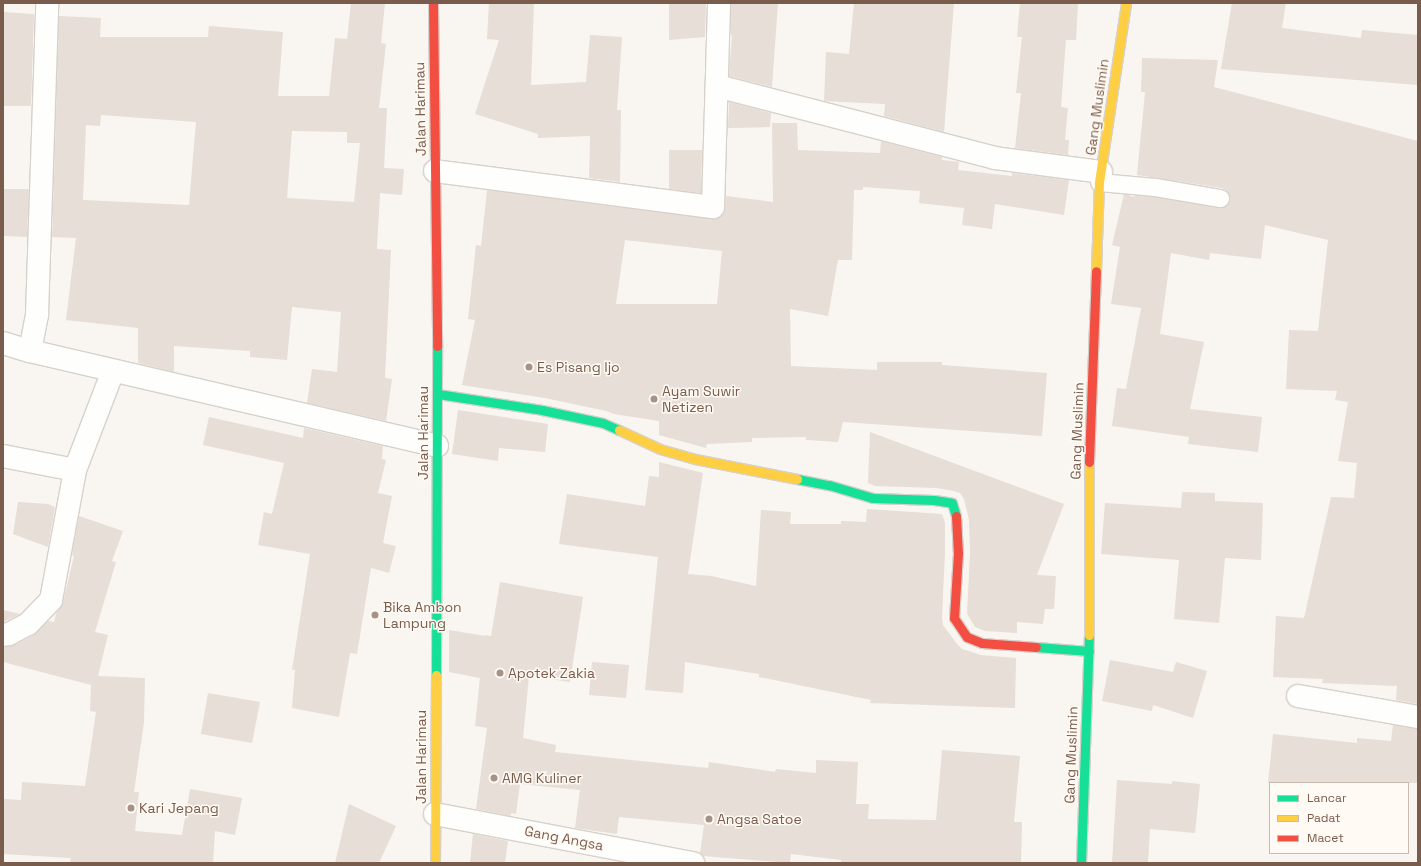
<!DOCTYPE html>
<html>
<head>
<meta charset="utf-8">
<style>
  body { margin:0 }
  #map { position:relative; width:1421px; height:866px; overflow:hidden; background:#f9f5f0; font-family:"Space Grotesk",sans-serif }
  div>[style] { position:absolute }
  .building>* { inset:0; background:#e6ded7 }
  .roads { filter:drop-shadow(1px 0 #d7d1cb) drop-shadow(-1px 0 #d7d1cb) drop-shadow(0 1px #d7d1cb) drop-shadow(0 -1px #d7d1cb) }
  .lane>* { height:17px; margin:-8.5px; padding:0 8.5px; transform-origin:8.5px; border-radius:8.5px; background:#fefefd }
  .street>* { height:22px; margin:-11px; padding:0 11px; transform-origin:11px; border-radius:11px; background:#fefefd }
  .fast>* { height:9px; margin:-4.5px; padding:0 4.5px; transform-origin:4.5px; border-radius:4.5px; background:#16e098 }
  .slow>* { height:9px; margin:-4.5px; padding:0 4.5px; transform-origin:4.5px; border-radius:4.5px; background:#ffcf43 }
  .jam>* { height:9px; margin:-4.5px; padding:0 4.5px; transform-origin:4.5px; border-radius:4.5px; background:#f24e42 }
  .dots>* { width:11px; height:11px; translate:-50% -50%; box-sizing:border-box; border:2px solid #fffaf3; border-radius:50% }
  span { translate:-50% -50%; white-space:nowrap; text-align:center; line-height:1.15; -webkit-text-stroke:3px #fffaf3; paint-order:stroke }
  .street-label { font-size:14px; color:#7a5c4d }
  .poi-label { font-size:14px; color:#7a5c4d }
  .left { translate:0 -50%; text-align:left }
  .frame { position:absolute; inset:0; border:4px solid #7a5c4d; pointer-events:none }
  .legend { position:absolute; left:1269px; top:782px; width:140px; height:72px; box-sizing:border-box; background:#fffaf3; border:1px solid #cabbb1; margin:0; padding:5px 7px; list-style:none; font-size:12px; color:#7a5c4d }
  .legend li { display:flex; align-items:center; gap:8px; height:20px }
  .legend b { width:20px; border:1px solid #cabbb1 }
</style>
</head>
<body>
<div id="map">
  <div class="building">
    <div style="clip-path:polygon(evenodd,351px 3px,385px 3px,381px 43px,386px 44px,379px 108px,387px 108px,384px 168px,404px 169px,402px 195px,380px 193px,377px 249px,391px 250px,385px 378px,392px 379px,386px 421px,307px 403px,312px 369px,337px 372px,341px 312px,292px 307px,287px 360px,250px 357px,250px 351px,174px 346px,174px 372px,138px 363px,138px 328px,66px 320px,76px 238px,52px 237px,59px 16px,101px 18px,100px 37px,208px 37px,209px 26px,283px 32px,278px 96px,329px 96px,335px 38px,347px 39px,351px 3px,101px 115px,196px 122px,189px 205px,83px 200px,86px 125px,100px 126px,101px 115px,351px 3px,292px 131px,347px 132px,347px 143px,360px 143px,354px 202px,287px 198px,292px 131px)"></div>
    <div style="clip-path:polygon(489px 3px,534px 3px,531px 85px,586px 82px,590px 35px,622px 37px,617px 110px,621px 110px,620px 182px,589px 178px,590px 136px,538px 138px,538px 134px,475px 114px,499px 40px,487px 39px)"></div>
    <div style="clip-path:polygon(669px 3px,706px 3px,705px 37px,669px 40px)"></div>
    <div style="clip-path:polygon(731px 3px,778px 3px,772px 87px,729px 76px,732px 35px,731px 35px)"></div>
    <div style="clip-path:polygon(854px 3px,954px 3px,944px 132px,884px 116px,885px 104px,824px 101px,826px 52px,849px 54px)"></div>
    <div style="clip-path:polygon(1020px 3px,1078px 3px,1076px 40px,1066px 40px,1061px 107px,1068px 108px,1065px 140px,1069px 140px,1068px 155px,1015px 148px,1021px 93px,1016px 93px,1022px 37px,1017px 37px)"></div>
    <div style="clip-path:polygon(1232px 3px,1286px 3px,1282px 28px,1361px 38px,1362px 30px,1418px 35px,1418px 85px,1221px 69px)"></div>
    <div style="clip-path:polygon(3px 12px,34px 14px,31px 106px,3px 106px)"></div>
    <div style="clip-path:polygon(1142px 58px,1218px 60px,1214px 87px,1418px 141px,1418px 704px,1396px 700px,1397px 686px,1322px 683px,1323px 679px,1273px 677px,1276px 616px,1304px 618px,1331px 497px,1354px 498px,1357px 463px,1338px 461px,1348px 402px,1335px 400px,1337px 391px,1286px 389px,1289px 330px,1318px 331px,1328px 240px,1265px 225px,1261px 259px,1210px 253px,1209px 260px,1171px 253px,1160px 334px,1204px 342px,1190px 409px,1262px 417px,1258px 452px,1188px 444px,1189px 437px,1112px 426px,1117px 388px,1126px 389px,1141px 308px,1111px 304px,1120px 247px,1112px 245px,1124px 194px,1135px 197px,1135px 195px,1154px 197px,1218px 208px,1227px 205px,1230px 199px,1227px 191px,1222px 188px,1137px 175px,1145px 92px,1141px 92px)"></div>
    <div style="clip-path:polygon(729px 102px,771px 113px,770px 127px,728px 128px)"></div>
    <div style="clip-path:polygon(evenodd,772px 123px,797px 123px,798px 150px,880px 153px,881px 141px,942px 157px,942px 160px,959px 162px,958px 170px,1012px 176px,1012px 173px,1069px 180px,1064px 215px,995px 204px,992px 229px,962px 225px,964px 208px,919px 203px,920px 191px,863px 187px,863px 190px,854px 190px,852px 260px,838px 260px,828px 316px,790px 309px,791px 366px,877px 370px,877px 362px,942px 362px,942px 365px,1047px 373px,1042px 436px,843px 422px,838px 442px,806px 440px,806px 437px,752px 438px,752px 442px,707px 444px,706px 448px,659px 435px,659px 421px,614px 414px,606px 411px,545px 398px,462px 385px,475px 320px,468px 319px,476px 245px,481px 246px,487px 190px,711px 219px,718px 218px,724px 214px,726px 196px,773px 202px,772px 123px,625px 240px,722px 251px,717px 304px,616px 304px,625px 240px)"></div>
    <div style="clip-path:polygon(669px 150px,702px 150px,701px 193px,669px 189px)"></div>
    <div style="clip-path:polygon(3px 189px,29px 189px,27px 237px,3px 236px)"></div>
    <div style="clip-path:polygon(458px 410px,548px 424px,545px 452px,499px 448px,498px 461px,452px 454px)"></div>
    <div style="clip-path:polygon(209px 417px,303px 438px,304px 428px,383px 446px,382px 459px,386px 460px,378px 493px,392px 496px,383px 543px,396px 546px,389px 573px,371px 568px,357px 654px,350px 653px,339px 717px,292px 708px,295px 670px,292px 670px,310px 554px,258px 545px,264px 512px,272px 514px,284px 463px,203px 445px)"></div>
    <div style="clip-path:polygon(870px 432px,1064px 504px,1037px 575px,1056px 576px,1054px 609px,1045px 609px,1043px 624px,1017px 622px,1017px 633px,985px 631px,975px 627px,967px 614px,970px 553px,969px 520px,964px 499px,960px 493px,954px 491px,936px 488px,875px 486px,868px 483px)"></div>
    <div style="clip-path:polygon(659px 462px,703px 473px,688px 574px,711px 576px,756px 586px,761px 510px,791px 512px,790px 524px,841px 524px,841px 521px,866px 522px,867px 509px,942px 514px,945px 523px,945px 553px,942px 617px,943px 625px,957px 644px,962px 649px,981px 655px,1016px 658px,1015px 708px,870px 703px,871px 700px,759px 677px,759px 674px,685px 662px,683px 693px,645px 690px,658px 557px,559px 544px,567px 494px,645px 506px,649px 476px,659px 477px)"></div>
    <div style="clip-path:polygon(1182px 492px,1215px 493px,1215px 501px,1263px 503px,1261px 560px,1225px 558px,1219px 623px,1174px 619px,1179px 560px,1101px 554px,1105px 503px,1181px 508px)"></div>
    <div style="clip-path:polygon(18px 502px,48px 504px,55px 507px,48px 547px,13px 534px)"></div>
    <div style="clip-path:polygon(79px 516px,123px 531px,112px 561px,116px 562px,95px 632px,108px 635px,98px 676px,145px 678px,144px 722px,134px 792px,139px 792px,135px 831px,182px 835px,190px 789px,242px 798px,235px 835px,215px 831px,213px 863px,70px 863px,71px 858px,3px 854px,3px 799px,21px 800px,22px 782px,85px 786px,96px 712px,90px 711px,91px 685px,3px 662px,3px 647px,15px 645px,34px 635px,48px 621px,54px 622px,57px 611px,63px 602px,74px 556px,72px 555px)"></div>
    <div style="clip-path:polygon(500px 582px,583px 597px,570px 682px,529px 676px,523px 738px,556px 745px,555px 752px,708px 768px,709px 762px,775px 772px,776px 769px,816px 773px,816px 760px,858px 762px,856px 804px,869px 804px,868px 819px,936px 820px,942px 750px,1020px 756px,1014px 822px,1022px 822px,1021px 863px,841px 863px,841px 860px,791px 854px,790px 863px,703px 856px,700px 853px,704px 825px,619px 817px,617px 834px,575px 828px,580px 790px,520px 784px,516px 814px,511px 813px,511px 816px,476px 809px,487px 728px,475px 726px,480px 678px,449px 672px,449px 630px,485px 636px,485px 635px,491px 636px)"></div>
    <div style="clip-path:polygon(3px 610px,20px 614px,3px 622px)"></div>
    <div style="clip-path:polygon(1110px 660px,1173px 672px,1176px 662px,1207px 671px,1193px 718px,1153px 705px,1152px 711px,1102px 701px)"></div>
    <div style="clip-path:polygon(592px 662px,629px 665px,626px 698px,589px 695px)"></div>
    <div style="clip-path:polygon(208px 693px,260px 702px,252px 743px,201px 734px)"></div>
    <div style="clip-path:polygon(1393px 725px,1418px 729px,1418px 783px,1268px 783px,1273px 734px,1357px 743px,1357px 738px,1391px 741px)"></div>
    <div style="clip-path:polygon(1117px 780px,1172px 784px,1172px 781px,1200px 784px,1195px 833px,1150px 829px,1148px 863px,1112px 863px)"></div>
    <div style="clip-path:polygon(349px 804px,396px 826px,379px 863px,335px 863px)"></div>
    <div style="clip-path:polygon(473px 834px,508px 841px,505px 863px,470px 863px)"></div>
  </div>
  <div class="roads">
    <div class="lane">
      <div style="left:1099px;top:182px;width:56px;rotate:5.1deg"></div>
      <div style="left:1155px;top:187px;width:66px;rotate:9.6deg"></div>
    </div>
    <div class="street">
      <div style="left:717px;top:86px;width:287px;rotate:14.5deg"></div>
      <div style="left:995px;top:158px;width:107px;rotate:7.5deg"></div>
      <div style="left:435px;top:171px;width:280px;rotate:7.4deg"></div>
      <div style="left:713px;top:207px;width:204px;rotate:-88.3deg"></div>
      <div style="left:3px;top:343px;width:28px;rotate:17deg"></div>
      <div style="left:30px;top:351px;width:38px;rotate:-79deg"></div>
      <div style="left:37px;top:314px;width:309px;rotate:-88.1deg"></div>
      <div style="left:30px;top:351px;width:418px;rotate:13.1deg"></div>
      <div style="left:3px;top:456px;width:73px;rotate:11deg"></div>
      <div style="left:3px;top:635px;width:6px;rotate:-9deg"></div>
      <div style="left:9px;top:634px;width:21px;rotate:-28deg"></div>
      <div style="left:28px;top:624px;width:33px;rotate:-46deg"></div>
      <div style="left:51px;top:600px;width:132px;rotate:-79.5deg"></div>
      <div style="left:75px;top:470px;width:106px;rotate:-69deg"></div>
      <div style="left:1298px;top:696px;width:122px;rotate:9.9deg"></div>
      <div style="left:435px;top:814px;width:263px;rotate:10.8deg"></div>
    </div>
    <div class="fast">
      <div style="left:438px;top:394px;width:105px;rotate:8.7deg"></div>
      <div style="left:542px;top:410px;width:62px;rotate:12deg"></div>
      <div style="left:603px;top:423px;width:17px;rotate:24deg"></div>
      <div style="left:797px;top:479px;width:33px;rotate:11deg"></div>
      <div style="left:829px;top:485px;width:46px;rotate:16.5deg"></div>
      <div style="left:873px;top:498px;width:61px;rotate:1.9deg"></div>
      <div style="left:934px;top:500px;width:18px;rotate:9deg"></div>
      <div style="left:952px;top:503px;width:14px;rotate:73deg"></div>
      <div style="left:1036px;top:647px;width:53px;rotate:4.3deg"></div>
      <div style="left:436px;top:675px;width:329px;rotate:-89.8deg"></div>
      <div style="left:1081px;top:863px;width:228px;rotate:-88deg"></div>
    </div>
    <div class="slow">
      <div style="left:1096px;top:271px;width:89px;rotate:-88.1deg"></div>
      <div style="left:1099px;top:182px;width:181px;rotate:-81.4deg"></div>
      <div style="left:619px;top:430px;width:45px;rotate:24.9deg"></div>
      <div style="left:660px;top:449px;width:36px;rotate:16deg"></div>
      <div style="left:695px;top:459px;width:104px;rotate:11.1deg"></div>
      <div style="left:1089px;top:635px;width:173px;rotate:-90deg"></div>
      <div style="left:435px;top:863px;width:188px;rotate:-89.7deg"></div>
    </div>
    <div class="jam">
      <div style="left:433px;top:3px;width:343px;rotate:89.3deg"></div>
      <div style="left:1089px;top:462px;width:191px;rotate:-87.9deg"></div>
      <div style="left:956px;top:516px;width:37px;rotate:87deg"></div>
      <div style="left:958px;top:553px;width:65px;rotate:93.5deg"></div>
      <div style="left:954px;top:618px;width:23px;rotate:56deg"></div>
      <div style="left:967px;top:637px;width:16px;rotate:22deg"></div>
      <div style="left:982px;top:643px;width:54px;rotate:4.2deg"></div>
    </div>
  </div>
  <div class="dots">
    <div style="left:529px;top:367px;background:#a69286"></div>
    <div style="left:654px;top:399px;background:#a69286"></div>
    <div style="left:375px;top:615px;background:#a69286"></div>
    <div style="left:500px;top:673px;background:#a69286"></div>
    <div style="left:494px;top:778px;background:#a69286"></div>
    <div style="left:131px;top:808px;background:#a69286"></div>
    <div style="left:709px;top:819px;background:#a69286"></div>
  </div>
  <div class="street-label">
    <span style="left:1097px;top:107px;rotate:-82deg">Gang Muslimin</span>
    <span style="left:420px;top:109px;rotate:-91deg">Jalan Harimau</span>
    <span style="left:1077px;top:431px;rotate:-88deg">Gang Muslimin</span>
    <span style="left:423px;top:433px;rotate:-90deg">Jalan Harimau</span>
    <span style="left:1071px;top:755px;rotate:-88deg">Gang Muslimin</span>
    <span style="left:421px;top:757px;rotate:-90deg">Jalan Harimau</span>
    <span style="left:564px;top:838px;rotate:11deg">Gang Angsa</span>
  </div>
  <div class="poi-label">
    <span class="left" style="left:537px;top:367px">Es Pisang Ijo</span>
    <span class="left" style="left:662px;top:399px">Ayam Suwir<br>Netizen</span>
    <span class="left" style="left:383px;top:615px">Bika Ambon<br>Lampung</span>
    <span class="left" style="left:508px;top:673px">Apotek Zakia</span>
    <span class="left" style="left:502px;top:778px">AMG Kuliner</span>
    <span class="left" style="left:139px;top:808px">Kari Jepang</span>
    <span class="left" style="left:717px;top:819px">Angsa Satoe</span>
  </div>
  <div class="frame"></div>
  <ul class="legend">
  <li><b style="height:5px;background:#16e098"></b>Lancar</li>
  <li><b style="height:5px;background:#ffcf43"></b>Padat</li>
  <li><b style="height:5px;background:#f24e42"></b>Macet</li>
  </ul>
</div>
</body>
</html>
